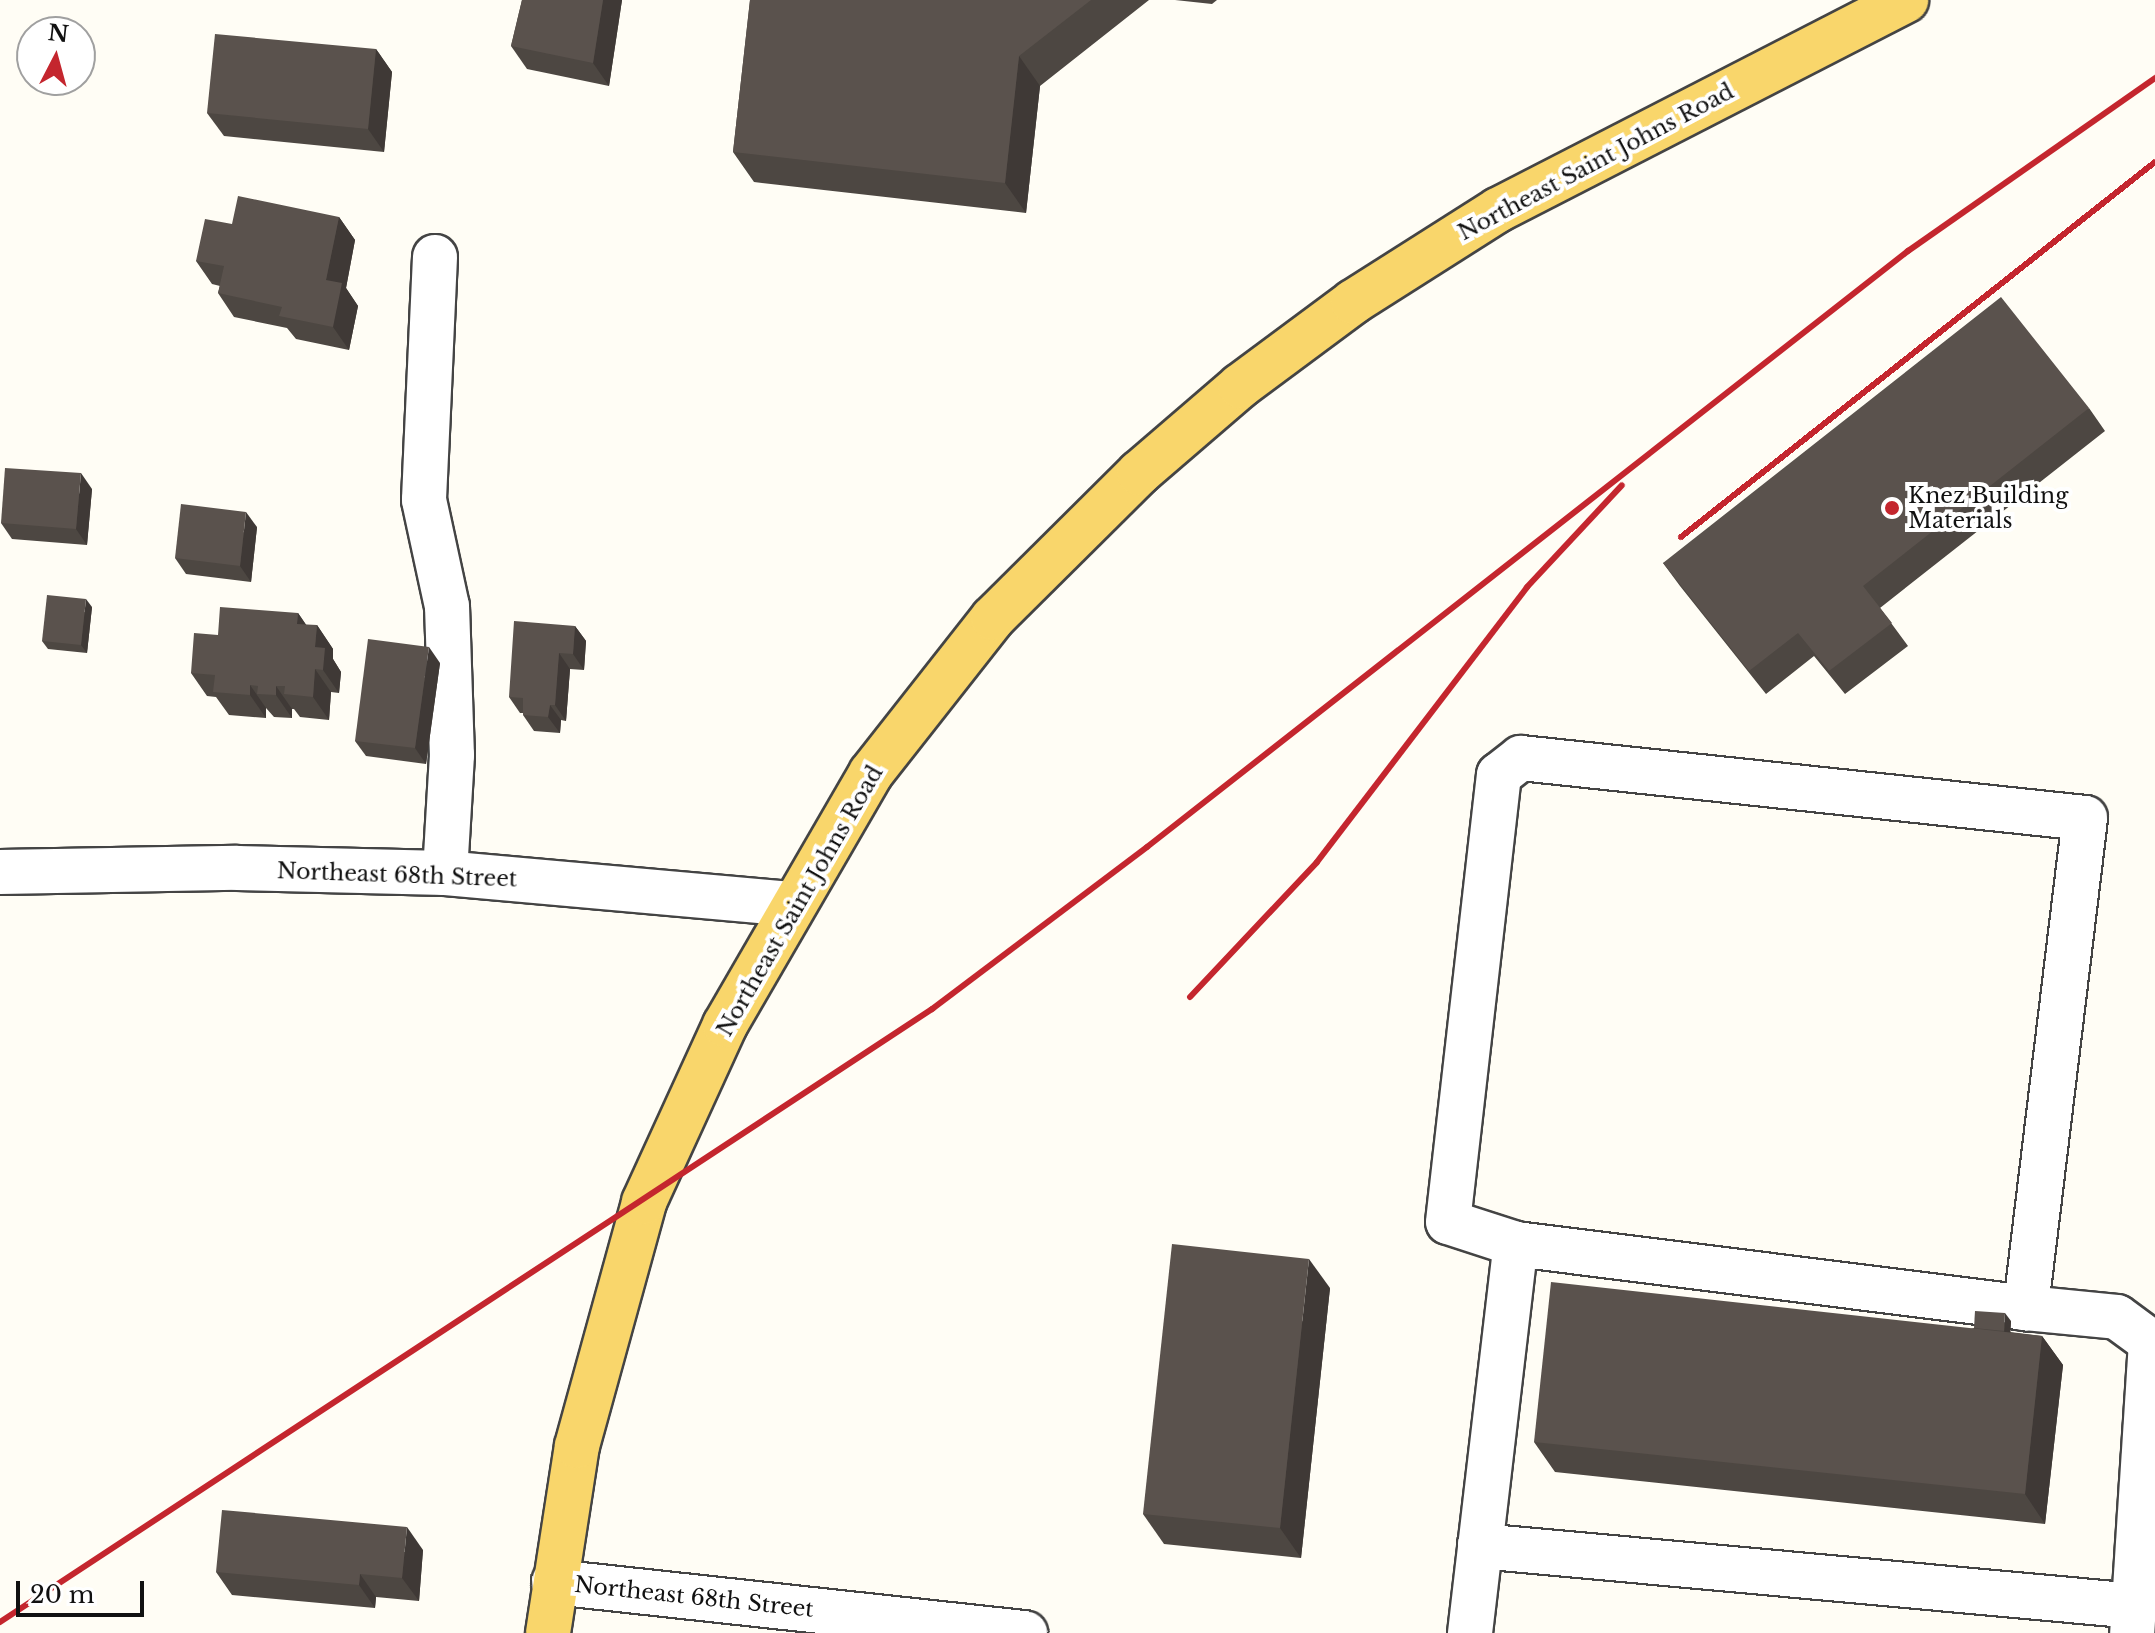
<!DOCTYPE html>
<html>
<head>
<meta charset="utf-8">
<style>
  body { margin:0 }
  #map { position:relative; width:2155px; height:1633px; overflow:hidden; background:#fffdf5; font-family:"Libre Baskerville",serif }
  div>[style] { position:absolute }
  .roads { filter:drop-shadow(2px 0 #444) drop-shadow(-2px 0 #444) drop-shadow(0 2px #444) drop-shadow(0 -2px #444) }
  .minor>* { height:44px; margin:-22px; padding:0 22px; transform-origin:22px; border-radius:22px; background:#fff }
  .major>* { height:44px; margin:-22px; padding:0 22px; transform-origin:22px; border-radius:22px; background:#f9d66b }
  .rail>* { height:6px; margin:-3px; padding:0 3px; transform-origin:3px; border-radius:3px; background:#c4262e }
  .wall>* { inset:0; background:#4d4742 }
  .shaded-wall>* { inset:0; background:#3f3936 }
  .building>* { inset:0; background:#5a524d }
  .dots>* { width:22px; height:22px; translate:-50% -50%; box-sizing:border-box; border:4px solid #fff; border-radius:50% }
  span { translate:-50% -50%; white-space:nowrap; text-align:center; line-height:1.15; -webkit-text-stroke:8px #fff; paint-order:stroke }
  .street-label { font-size:22px; color:#111 }
  .poi-label { font-size:22px; color:#111 }
  .left { translate:0 -50%; text-align:left }
  .north { position:absolute; left:16px; top:16px; width:80px; height:80px; box-sizing:border-box; background:#fff; border:2px solid #a0a0a0; border-radius:50%; rotate:6deg; font-size:22px; font-weight:700; line-height:32px; text-align:center; color:#111 }
  .north::after { content:''; display:block; margin:auto; width:28px; height:36px; background:#c4262e; clip-path:polygon(50% 0,100% 100%,50% 72%,0 100%) }
  .scale { position:absolute; left:16px; top:1581px; width:128px; height:36px; box-sizing:border-box; border:4px solid #111; border-top:0; padding-left:10px; font-size:24px; line-height:28px; white-space:nowrap; color:#111; -webkit-text-stroke:6px #fff; paint-order:stroke }
</style>
</head>
<body>
<div id="map">
  <div class="roads">
    <div class="minor">
      <div style="left:435px;top:257px;width:243px;rotate:92.6deg"></div>
      <div style="left:424px;top:500px;width:108px;rotate:77.8deg"></div>
      <div style="left:447px;top:606px;width:149px;rotate:88.1deg"></div>
      <div style="left:452px;top:755px;width:118px;rotate:93.4deg"></div>
      <div style="left:0;top:872px;width:237px;rotate:-1deg"></div>
      <div style="left:237px;top:868px;width:208px;rotate:1.4deg"></div>
      <div style="left:445px;top:873px;width:350px;rotate:5.1deg"></div>
      <div style="left:1516px;top:1244px;width:514px;rotate:7.15deg"></div>
      <div style="left:1480px;top:1546px;width:658px;rotate:5.23deg"></div>
      <div style="left:554px;top:1582px;width:474px;rotate:6.2deg"></div>
      <div style="left:1470px;top:1633px;width:392px;rotate:-83.3deg"></div>
      <div style="left:1516px;top:1244px;width:71px;rotate:-162.1deg"></div>
      <div style="left:1448px;top:1222px;width:450px;rotate:-83.5deg"></div>
      <div style="left:1499px;top:775px;width:28px;rotate:-38deg"></div>
      <div style="left:1521px;top:758px;width:567px;rotate:6.07deg"></div>
      <div style="left:2085px;top:818px;width:494px;rotate:96.9deg"></div>
      <div style="left:2026px;top:1308px;width:91px;rotate:5.6deg"></div>
      <div style="left:2117px;top:1317px;width:42px;rotate:36.3deg"></div>
      <div style="left:2151px;top:1342px;width:292px;rotate:93.7deg"></div>
    </div>
    <div class="major">
      <div style="left:548px;top:1633px;width:189px;rotate:-81.2deg"></div>
      <div style="left:577px;top:1446px;width:253px;rotate:-74.6deg"></div>
      <div style="left:644px;top:1202px;width:195px;rotate:-65.4deg"></div>
      <div style="left:725px;top:1025px;width:291px;rotate:-59.9deg"></div>
      <div style="left:871px;top:773px;width:197px;rotate:-51.8deg"></div>
      <div style="left:993px;top:618px;width:206px;rotate:-44.8deg"></div>
      <div style="left:1139px;top:473px;width:133px;rotate:-40.7deg"></div>
      <div style="left:1240px;top:386px;width:141px;rotate:-36.6deg"></div>
      <div style="left:1353px;top:302px;width:172px;rotate:-32.4deg"></div>
      <div style="left:1498px;top:210px;width:459px;rotate:-27.2deg"></div>
    </div>
  </div>
  <div class="rail">
    <div style="left:1681px;top:537px;width:604px;rotate:-38.35deg"></div>
    <div style="left:1190px;top:997px;width:185px;rotate:-46.7deg"></div>
    <div style="left:1317px;top:862px;width:346px;rotate:-52.6deg"></div>
    <div style="left:1527px;top:587px;width:139px;rotate:-47deg"></div>
    <div style="left:0;top:1622px;width:1116px;rotate:-33.33deg"></div>
    <div style="left:932px;top:1009px;width:269px;rotate:-37deg"></div>
    <div style="left:1147px;top:847px;width:967px;rotate:-38.07deg"></div>
    <div style="left:1908px;top:251px;width:302px;rotate:-35deg"></div>
  </div>
  <div class="wall">
    <div style="clip-path:polygon(522px 0,622px 0,609px 86px,527px 69px,511px 46px)"></div>
    <div style="clip-path:polygon(750px 0,1149px 0,1040px 86px,1026px 213px,754px 182px,733px 152px)"></div>
    <div style="clip-path:polygon(1175px 0,1217px 0,1212px 4px)"></div>
    <div style="clip-path:polygon(376px 49px,392px 72px,384px 152px,224px 136px,207px 113px)"></div>
    <div style="clip-path:polygon(339px 217px,355px 240px,346px 288px,358px 306px,349px 350px,296px 339px,287px 328px,234px 317px,218px 293px,220px 286px,212px 284px,196px 261px,232px 224px)"></div>
    <div style="clip-path:polygon(2089px 408px,2105px 431px,1880px 608px,1908px 646px,1845px 694px,1814px 656px,1766px 694px,1680px 586px,1663px 563px)"></div>
    <div style="clip-path:polygon(92px 489px,87px 545px,12px 539px,1px 523px)"></div>
    <div style="clip-path:polygon(257px 527px,251px 582px,186px 574px,175px 558px)"></div>
    <div style="clip-path:polygon(92px 607px,87px 653px,48px 649px,42px 641px)"></div>
    <div style="clip-path:polygon(298px 613px,306px 625px,317px 625px,333px 649px,333px 659px,341px 672px,339px 693px,331px 692px,329px 720px,300px 717px,294px 709px,292px 709px,292px 718px,274px 717px,266px 708px,266px 718px,229px 715px,216px 697px,207px 696px,191px 673px,218px 635px)"></div>
    <div style="clip-path:polygon(575px 626px,586px 641px,584px 670px,570px 669px,566px 721px,561px 720px,560px 733px,534px 731px,523px 715px,523px 713px,520px 713px,509px 697px)"></div>
    <div style="clip-path:polygon(440px 663px,426px 764px,366px 756px,355px 741px)"></div>
    <div style="clip-path:polygon(1330px 1288px,1301px 1558px,1164px 1544px,1143px 1514px)"></div>
    <div style="clip-path:polygon(2011px 1321px,2010px 1332px,2042px 1336px,2063px 1365px,2045px 1524px,1555px 1472px,1534px 1442px,1974px 1328px)"></div>
    <div style="clip-path:polygon(423px 1550px,419px 1601px,376px 1597px,375px 1608px,232px 1595px,216px 1572px)"></div>
  </div>
  <div class="shaded-wall">
    <div style="clip-path:polygon(603px 0,622px 0,609px 86px,593px 63px)"></div>
    <div style="clip-path:polygon(376px 49px,392px 72px,384px 152px,368px 129px)"></div>
    <div style="clip-path:polygon(1019px 56px,1040px 86px,1026px 213px,1005px 183px)"></div>
    <div style="clip-path:polygon(339px 217px,355px 240px,346px 288px,358px 306px,349px 350px,333px 327px,326px 280px)"></div>
    <div style="clip-path:polygon(81px 473px,92px 489px,87px 545px,76px 529px)"></div>
    <div style="clip-path:polygon(246px 512px,257px 527px,251px 582px,240px 566px)"></div>
    <div style="clip-path:polygon(86px 599px,92px 607px,87px 653px,81px 645px)"></div>
    <div style="clip-path:polygon(298px 613px,314px 636px,297px 624px)"></div>
    <div style="clip-path:polygon(317px 625px,333px 649px,333px 659px,341px 672px,339px 693px,323px 670px,315px 647px)"></div>
    <div style="clip-path:polygon(575px 626px,586px 641px,584px 670px,573px 654px)"></div>
    <div style="clip-path:polygon(429px 647px,440px 663px,426px 764px,415px 748px)"></div>
    <div style="clip-path:polygon(559px 653px,570px 669px,566px 721px,555px 705px)"></div>
    <div style="clip-path:polygon(315px 669px,331px 692px,329px 720px,313px 697px)"></div>
    <div style="clip-path:polygon(250px 685px,266px 708px,266px 718px,250px 695px)"></div>
    <div style="clip-path:polygon(276px 686px,292px 709px,292px 718px,276px 695px)"></div>
    <div style="clip-path:polygon(550px 705px,561px 720px,560px 733px,548px 717px)"></div>
    <div style="clip-path:polygon(1309px 1259px,1330px 1288px,1301px 1558px,1280px 1528px)"></div>
    <div style="clip-path:polygon(2005px 1313px,2011px 1321px,2010px 1345px,2004px 1337px)"></div>
    <div style="clip-path:polygon(2042px 1336px,2063px 1365px,2045px 1524px,2025px 1494px)"></div>
    <div style="clip-path:polygon(407px 1527px,423px 1550px,419px 1601px,402px 1578px)"></div>
    <div style="clip-path:polygon(360px 1574px,376px 1597px,375px 1608px,359px 1585px)"></div>
  </div>
  <div class="building">
    <div style="clip-path:polygon(522px 0,603px 0,593px 63px,511px 46px)"></div>
    <div style="clip-path:polygon(750px 0,1091px 0,1019px 56px,1005px 183px,733px 152px)"></div>
    <div style="clip-path:polygon(215px 34px,376px 49px,368px 129px,207px 113px)"></div>
    <div style="clip-path:polygon(238px 196px,339px 217px,326px 280px,342px 283px,333px 327px,279px 316px,282px 307px,218px 293px,224px 266px,196px 261px,205px 219px,232px 224px)"></div>
    <div style="clip-path:polygon(2001px 297px,2089px 408px,1863px 586px,1892px 623px,1829px 671px,1798px 633px,1749px 671px,1663px 563px)"></div>
    <div style="clip-path:polygon(5px 468px,81px 473px,76px 529px,1px 523px)"></div>
    <div style="clip-path:polygon(181px 504px,246px 512px,240px 566px,175px 558px)"></div>
    <div style="clip-path:polygon(47px 595px,86px 599px,81px 645px,42px 641px)"></div>
    <div style="clip-path:polygon(220px 607px,298px 613px,297px 624px,317px 625px,315px 647px,325px 648px,323px 670px,315px 669px,313px 697px,284px 694px,285px 686px,276px 686px,276px 695px,257px 694px,258px 686px,250px 685px,250px 695px,213px 692px,215px 675px,191px 673px,194px 633px,218px 635px)"></div>
    <div style="clip-path:polygon(514px 621px,575px 626px,573px 654px,559px 653px,555px 705px,550px 705px,548px 717px,523px 715px,523px 698px,509px 697px)"></div>
    <div style="clip-path:polygon(368px 639px,429px 647px,415px 748px,355px 741px)"></div>
    <div style="clip-path:polygon(1172px 1244px,1309px 1259px,1280px 1528px,1143px 1514px)"></div>
    <div style="clip-path:polygon(1551px 1282px,2042px 1336px,2025px 1494px,1534px 1442px)"></div>
    <div style="clip-path:polygon(1975px 1311px,2005px 1313px,2004px 1331px,1974px 1328px)"></div>
    <div style="clip-path:polygon(222px 1510px,407px 1527px,402px 1578px,360px 1574px,359px 1585px,216px 1572px)"></div>
  </div>
  <div class="dots">
    <div style="left:1892px;top:508px;background:#c4262e"></div>
  </div>
  <div class="street-label">
    <span style="left:1596px;top:162px;rotate:-28deg">Northeast Saint Johns Road</span>
    <span style="left:397px;top:875px;rotate:2deg">Northeast 68th Street</span>
    <span style="left:800px;top:901px;rotate:-60deg">Northeast Saint Johns Road</span>
    <span style="left:694px;top:1597px;rotate:6deg">Northeast 68th Street</span>
  </div>
  <div class="poi-label">
    <span class="left" style="left:1908px;top:508px">Knez Building<br>Materials</span>
  </div>
  <div class="north">N</div>
  <div class="scale">20 m</div>
</div>
</body>
</html>
